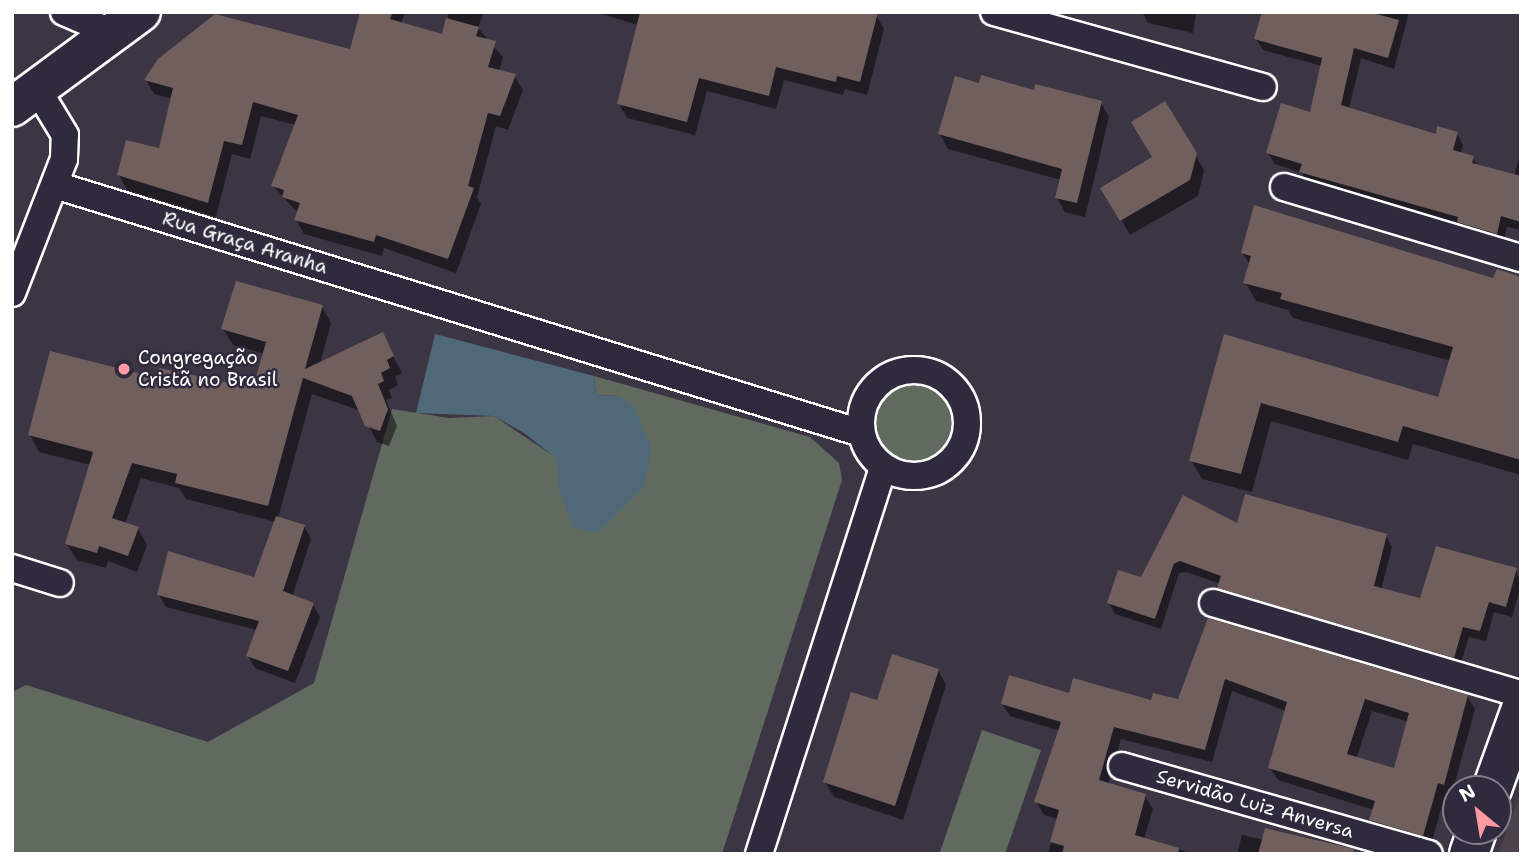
<!DOCTYPE html>
<html>
<head>
<meta charset="utf-8">
<style>
  body { margin:0 }
  #map { position:relative; width:1533px; height:866px; overflow:hidden; background:#3c3544; font-family:"Shantell Sans",sans-serif }
  div>[style] { position:absolute }
  .built>* { inset:0; background:#4c424c }
  .green>* { inset:0; background:#606a5f }
  .round { border-radius:50% }
  .water>* { inset:0; background:#506979 }
  .shadow>* { inset:0; background:#0007 }
  .building>* { inset:0; background:#715f5e }
  .roads { filter:drop-shadow(2px 0 #fff) drop-shadow(-2px 0 #fff) drop-shadow(0 2px #fff) drop-shadow(0 -2px #fff) }
  .street>* { height:26px; margin:-13px; padding:0 13px; transform-origin:13px; border-radius:13px; background:#2f2a3d }
  .street>.ring { margin:-13px; padding:0; box-sizing:content-box; background:none; border:26px solid #2f2a3d; border-radius:50% }
  .primary>* { height:38px; margin:-19px; padding:0 19px; transform-origin:19px; border-radius:19px; background:#2f2a3d }
  .dots>* { width:19px; height:19px; translate:-50% -50%; box-sizing:border-box; border:4px solid #2f2a3d; border-radius:50% }
  span { translate:-50% -50%; white-space:nowrap; text-align:center; line-height:1.15; -webkit-text-stroke:5px #2f2a3d; paint-order:stroke }
  .street-label { font-size:19px; color:#fff }
  .poi-label { font-size:19px; color:#fff }
  .left { translate:0 -50%; text-align:left }
  .frame { position:absolute; inset:0; border:14px solid #fff; pointer-events:none }
  .north { position:absolute; left:1442px; top:775px; width:70px; height:70px; box-sizing:border-box; background:#2f2a3d; border:2px solid #827f8b; border-radius:50%; rotate:330deg; font-size:19px; font-weight:700; line-height:28px; text-align:center; color:#fff }
  .north::after { content:''; display:block; margin:auto; width:24px; height:32px; background:#ff9aa2; clip-path:polygon(50% 0,100% 100%,50% 72%,0 100%) }
</style>
</head>
<body>
<div id="map">
  <div class="built">
    <div style="clip-path:polygon(1521px 792px,1521px 854px,1498px 854px)"></div>
  </div>
  <div class="green">
    <div style="clip-path:polygon(594px 376px,810px 437px,839px 463px,842px 480px,722px 854px,12px 854px,12px 692px,26px 685px,208px 742px,314px 683px,392px 409px,449px 418px,494px 416px,558px 459px,558px 486px,619px 396px,596px 395px)"></div>
    <div class="round" style="left:869px;top:378px;width:90px;height:90px"></div>
    <div style="clip-path:polygon(982px 730px,1041px 750px,1005px 854px,944px 854px,940px 852px)"></div>
  </div>
  <div class="water">
    <div style="clip-path:polygon(435px 334px,594px 376px,596px 395px,619px 396px,633px 406px,651px 447px,645px 485px,598px 533px,573px 527px,558px 486px,557px 459px,524px 433px,494px 416px,416px 413px)"></div>
  </div>
  <div class="shadow">
    <div style="clip-path:polygon(362px 12px,405px 12px,401px 24px,443px 37px,449px 12px,484px 12px,478px 28px,503px 57px,499px 72px,514px 76px,523px 90px,508px 130px,496px 126px,477px 197px,481px 204px,456px 273px,384px 248px,382px 256px,304px 234px,296px 219px,298px 213px,273px 186px,296px 125px,261px 116px,250px 159px,232px 154px,216px 217px,127px 190px,119px 175px,160px 150px,173px 99px,154px 94px,146px 80px,351px 52px)"></div>
    <div style="clip-path:polygon(595px 12px,865px 12px,876px 15px,884px 29px,867px 95px,845px 89px,843px 95px,784px 80px,776px 109px,707px 91px,695px 135px,627px 118px,619px 104px,638px 25px)"></div>
    <div style="clip-path:polygon(1142px 12px,1196px 12px,1193px 33px,1148px 23px)"></div>
    <div style="clip-path:polygon(1264px 12px,1409px 12px,1394px 69px,1361px 58px,1349px 109px,1437px 136px,1457px 133px,1463px 145px,1461px 154px,1472px 157px,1478px 166px,1514px 176px,1521px 152px,1521px 230px,1507px 227px,1503px 245px,1308px 184px,1302px 173px,1275px 164px,1268px 153px,1311px 114px,1322px 66px,1263px 50px,1256px 39px)"></div>
    <div style="clip-path:polygon(981px 85px,1101px 103px,1109px 117px,1085px 217px,1065px 212px,1057px 198px,1061px 180px,948px 149px,940px 134px)"></div>
    <div style="clip-path:polygon(1165px 104px,1204px 170px,1198px 196px,1130px 235px,1103px 188px,1154px 158px)"></div>
    <div style="clip-path:polygon(1242px 252px,1495px 281px,1521px 279px,1521px 475px,1413px 444px,1408px 460px,1271px 421px,1252px 492px,1202px 479px,1191px 460px,1225px 337px,1440px 400px,1451px 361px,1293px 318px,1288px 310px,1256px 301px,1245px 282px,1250px 265px)"></div>
    <div style="clip-path:polygon(322px 307px,331px 323px,320px 364px,382px 335px,402px 373px,395px 376px,398px 385px,389px 390px,392px 398px,386px 400px,397px 426px,389px 446px,377px 442px,361px 411px,312px 394px,278px 518px,304px 526px,311px 539px,292px 597px,313px 605px,320px 617px,295px 683px,255px 668px,248px 656px,257px 630px,166px 607px,159px 595px,255px 579px,276px 522px,186px 499px,179px 488px,141px 478px,125px 524px,138px 529px,147px 545px,137px 572px,108px 561px,106px 568px,77px 560px,67px 544px,91px 465px,39px 452px,30px 435px,158px 380px,255px 390px,265px 354px,233px 345px,223px 329px)"></div>
    <div style="clip-path:polygon(1239px 526px,1386px 536px,1392px 547px,1381px 590px,1421px 600px,1516px 570px,1521px 585px,1512px 617px,1494px 612px,1486px 641px,1469px 637px,1459px 668px,1225px 598px,1220px 584px,1187px 572px,1179px 573px,1161px 629px,1115px 614px,1109px 603px)"></div>
    <div style="clip-path:polygon(evenodd,1209px 620px,1467px 696px,1475px 709px,1451px 797px,1445px 795px,1430px 848px,1379px 833px,1371px 820px,1374px 810px,1278px 780px,1270px 768px,1286px 711px,1232px 691px,1212px 762px,1121px 739px,1108px 785px,1145px 796px,1153px 809px,1144px 839px,1194px 854px,1048px 854px,1058px 819px,1044px 815px,1036px 802px,1060px 731px,1010px 716px,1002px 704px,1070px 695px,1179px 701px,1209px 620px,1372px 711px,1409px 722px,1395px 770px,1356px 759px,1372px 711px)"></div>
    <div style="clip-path:polygon(938px 670px,946px 685px,903px 820px,834px 797px,825px 782px,878px 702px)"></div>
    <div style="clip-path:polygon(1267px 829px,1331px 844px,1336px 854px,1237px 854px,1242px 835px,1264px 840px)"></div>
  </div>
  <div class="building">
    <div style="clip-path:polygon(360px 12px,393px 12px,390px 19px,442px 34px,446px 18px,479px 27px,476px 36px,496px 41px,488px 67px,516px 74px,500px 116px,488px 113px,468px 186px,474px 188px,448px 259px,376px 235px,374px 242px,294px 220px,300px 203px,282px 197px,284px 190px,271px 186px,298px 115px,253px 102px,242px 145px,224px 141px,208px 203px,117px 175px,126px 140px,159px 148px,173px 88px,144px 80px,158px 59px,215px 14px,350px 49px)"></div>
    <div style="clip-path:polygon(640px 12px,878px 12px,860px 82px,837px 76px,836px 82px,776px 67px,769px 96px,699px 78px,687px 122px,617px 104px)"></div>
    <div style="clip-path:polygon(1262px 12px,1369px 12px,1399px 20px,1388px 58px,1354px 48px,1341px 105px,1436px 134px,1437px 126px,1458px 132px,1453px 150px,1474px 156px,1472px 163px,1521px 176px,1521px 222px,1501px 216px,1497px 234px,1457px 222px,1458px 217px,1299px 172px,1302px 164px,1266px 153px,1281px 103px,1310px 112px,1322px 58px,1254px 39px)"></div>
    <div style="clip-path:polygon(981px 75px,1034px 90px,1035px 84px,1102px 101px,1077px 203px,1055px 198px,1062px 169px,938px 134px,955px 76px,979px 83px)"></div>
    <div style="clip-path:polygon(1165px 101px,1197px 153px,1190px 180px,1120px 221px,1100px 188px,1152px 157px,1131px 122px)"></div>
    <div style="clip-path:polygon(1254px 205px,1493px 278px,1497px 269px,1521px 277px,1521px 460px,1403px 426px,1398px 442px,1261px 403px,1241px 474px,1189px 461px,1224px 334px,1438px 397px,1453px 347px,1280px 299px,1282px 293px,1243px 283px,1251px 256px,1241px 253px)"></div>
    <div style="clip-path:polygon(236px 281px,323px 305px,305px 369px,383px 332px,394px 356px,387px 360px,390px 368px,381px 373px,384px 381px,378px 384px,388px 409px,380px 431px,365px 426px,352px 396px,303px 378px,268px 506px,175px 483px,177px 474px,132px 463px,112px 518px,139px 527px,128px 556px,99px 546px,97px 553px,65px 544px,93px 452px,28px 435px,50px 351px,157px 378px,159px 368px,253px 388px,266px 342px,221px 329px)"></div>
    <div style="clip-path:polygon(1245px 494px,1387px 534px,1374px 586px,1420px 598px,1436px 546px,1517px 568px,1506px 607px,1489px 602px,1480px 631px,1463px 627px,1454px 658px,1217px 588px,1221px 576px,1180px 561px,1174px 563px,1155px 619px,1107px 603px,1118px 570px,1141px 577px,1183px 495px,1237px 523px)"></div>
    <div style="clip-path:polygon(276px 516px,305px 525px,283px 591px,314px 603px,288px 671px,246px 656px,259px 621px,157px 595px,168px 551px,254px 577px)"></div>
    <div style="clip-path:polygon(evenodd,1208px 618px,1468px 695px,1444px 785px,1438px 783px,1423px 836px,1369px 820px,1375px 801px,1268px 768px,1287px 702px,1225px 679px,1205px 750px,1114px 727px,1099px 780px,1146px 794px,1135px 835px,1179px 848px,1178px 854px,1062px 854px,1064px 846px,1050px 842px,1059px 810px,1034px 802px,1061px 722px,1001px 704px,1009px 675px,1069px 693px,1073px 678px,1151px 700px,1153px 693px,1178px 699px,1208px 618px,1365px 699px,1409px 713px,1394px 768px,1347px 754px,1365px 699px)"></div>
    <div style="clip-path:polygon(892px 654px,939px 669px,895px 806px,823px 782px,851px 692px,877px 700px)"></div>
    <div style="clip-path:polygon(1265px 828px,1354px 849px,1353px 854px,1258px 854px)"></div>
  </div>
  <div class="roads">
    <div class="street">
      <div style="left:64px;top:12px;width:53px;rotate:23.2deg"></div>
      <div style="left:994px;top:12px;width:279px;rotate:15.6deg"></div>
      <div style="left:55px;top:185px;width:843px;rotate:17.1deg"></div>
      <div style="left:1284px;top:187px;width:247px;rotate:16.7deg"></div>
      <div style="left:12px;top:293px;width:144px;rotate:-68.8deg"></div>
      <div style="left:64px;top:159px;width:24px;rotate:-88deg"></div>
      <div style="left:65px;top:135px;width:54px;rotate:-121.3deg"></div>
      <div class="ring" style="left:861px;top:370px;width:80px;height:80px"></div>
      <div style="left:12px;top:568px;width:50px;rotate:17.4deg"></div>
      <div style="left:1213px;top:603px;width:321px;rotate:16.5deg"></div>
      <div style="left:1122px;top:766px;width:319px;rotate:16deg"></div>
      <div style="left:759px;top:854px;width:405px;rotate:-72.2deg"></div>
    </div>
    <div class="primary">
      <div style="left:12px;top:107px;width:160px;rotate:-36.4deg"></div>
      <div style="left:1492px;top:789px;width:85px;rotate:-70.1deg"></div>
      <div style="left:1469px;top:854px;width:24px;rotate:-71deg"></div>
    </div>
  </div>
  <div class="dots">
    <div style="left:124px;top:369px;background:#ff9aa2"></div>
  </div>
  <div class="street-label">
    <span style="left:245px;top:243px;rotate:17deg">Rua Graça Aranha</span>
    <span style="left:1255px;top:804px;rotate:16deg">Servidão Luiz Anversa</span>
  </div>
  <div class="poi-label">
    <span class="left" style="left:138px;top:369px">Congregação<br>Cristã no Brasil</span>
  </div>
  <div class="frame"></div>
  <div class="north">N</div>
</div>
</body>
</html>
